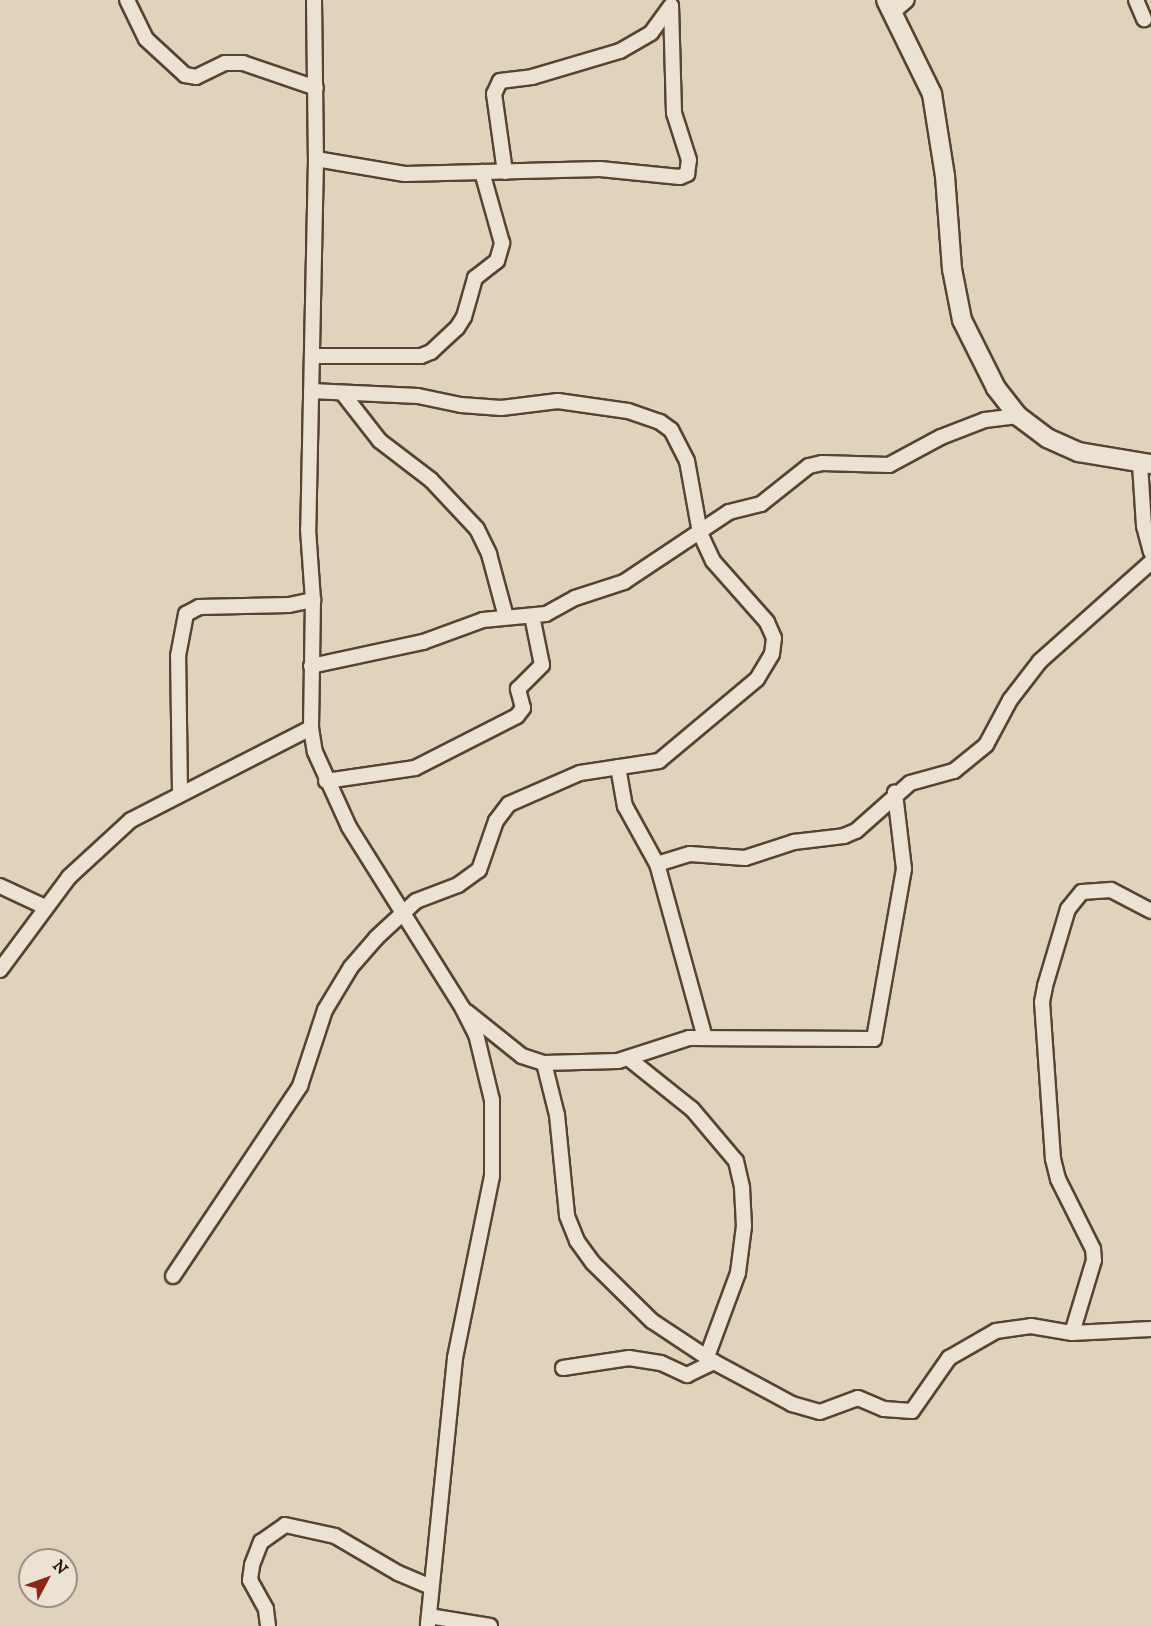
<!DOCTYPE html>
<html>
<head>
<meta charset="utf-8">
<style>
  body { margin:0 }
  #map { position:relative; width:1151px; height:1626px; overflow:hidden; background:#e0d3bb; font-family:"IM FELL DW Pica",serif }
  div>[style] { position:absolute }
  .roads { filter:drop-shadow(2px 0 #584331) drop-shadow(-2px 0 #584331) drop-shadow(0 2px #584331) drop-shadow(0 -2px #584331) }
  .minor>* { height:14px; margin:-7px; padding:0 7px; transform-origin:7px; border-radius:7px; background:#ebe2d3 }
  .secondary>* { height:18px; margin:-9px; padding:0 9px; transform-origin:9px; border-radius:9px; background:#ebe2d3 }
  span { translate:-50% -50%; white-space:nowrap; text-align:center; line-height:1.15; -webkit-text-stroke:5px #ebe2d3; paint-order:stroke }
  .north { position:absolute; left:18px; top:1548px; width:60px; height:60px; box-sizing:border-box; background:#ebe2d3; border:2px solid #9e8f80; border-radius:50%; rotate:49deg; font-size:16px; font-weight:700; line-height:24px; text-align:center; color:#2a1303 }
  .north::after { content:''; display:block; margin:auto; width:21px; height:27px; background:#8f2418; clip-path:polygon(50% 0,100% 100%,50% 72%,0 100%) }
</style>
</head>
<body>
<div id="map">
  <div class="roads">
    <div class="minor">
      <div style="left:127px;top:0;width:43px;rotate:64deg"></div>
      <div style="left:146px;top:39px;width:53px;rotate:42.7deg"></div>
      <div style="left:185px;top:75px;width:11px;rotate:10deg"></div>
      <div style="left:196px;top:77px;width:32px;rotate:-26deg"></div>
      <div style="left:225px;top:63px;width:18px"></div>
      <div style="left:243px;top:63px;width:77px;rotate:18.9deg"></div>
      <div style="left:314px;top:0;width:159px;rotate:89.3deg"></div>
      <div style="left:316px;top:159px;width:370px;rotate:91.2deg"></div>
      <div style="left:308px;top:529px;width:71px;rotate:86deg"></div>
      <div style="left:313px;top:600px;width:128px;rotate:90.9deg"></div>
      <div style="left:311px;top:728px;width:24px;rotate:81deg"></div>
      <div style="left:315px;top:752px;width:82px;rotate:65.6deg"></div>
      <div style="left:349px;top:827px;width:215px;rotate:57.9deg"></div>
      <div style="left:463px;top:1009px;width:28px;rotate:63deg"></div>
      <div style="left:476px;top:1034px;width:68px;rotate:76.4deg"></div>
      <div style="left:492px;top:1100px;width:76px;rotate:90deg"></div>
      <div style="left:492px;top:1176px;width:186px;rotate:101.5deg"></div>
      <div style="left:455px;top:1358px;width:269px;rotate:95.8deg"></div>
      <div style="left:1136px;top:0;width:21px;rotate:67deg"></div>
      <div style="left:893px;top:12px;width:18px;rotate:-41deg"></div>
      <div style="left:316px;top:159px;width:90px;rotate:9.6deg"></div>
      <div style="left:405px;top:174px;width:195px;rotate:-1.5deg"></div>
      <div style="left:600px;top:169px;width:80px;rotate:5.7deg"></div>
      <div style="left:680px;top:177px;width:8px;rotate:-23deg"></div>
      <div style="left:687px;top:174px;width:14px;rotate:-82deg"></div>
      <div style="left:689px;top:160px;width:49px;rotate:-107.7deg"></div>
      <div style="left:674px;top:113px;width:107px;rotate:-91.6deg"></div>
      <div style="left:505px;top:172px;width:79px;rotate:-98deg"></div>
      <div style="left:494px;top:94px;width:14px;rotate:-65deg"></div>
      <div style="left:500px;top:81px;width:32px;rotate:-7deg"></div>
      <div style="left:532px;top:77px;width:92px;rotate:-16.5deg"></div>
      <div style="left:620px;top:51px;width:36px;rotate:-30deg"></div>
      <div style="left:651px;top:33px;width:34px;rotate:-54deg"></div>
      <div style="left:312px;top:356px;width:109px"></div>
      <div style="left:421px;top:356px;width:11px;rotate:-22deg"></div>
      <div style="left:431px;top:352px;width:35px;rotate:-43deg"></div>
      <div style="left:457px;top:328px;width:13px;rotate:-58deg"></div>
      <div style="left:464px;top:317px;width:41px;rotate:-74.2deg"></div>
      <div style="left:475px;top:278px;width:28px;rotate:-38deg"></div>
      <div style="left:497px;top:261px;width:19px;rotate:-74deg"></div>
      <div style="left:502px;top:243px;width:74px;rotate:-105.7deg"></div>
      <div style="left:344px;top:395px;width:58px;rotate:52deg"></div>
      <div style="left:380px;top:441px;width:64px;rotate:37.4deg"></div>
      <div style="left:431px;top:480px;width:67px;rotate:46.8deg"></div>
      <div style="left:477px;top:529px;width:28px;rotate:64deg"></div>
      <div style="left:489px;top:554px;width:65px;rotate:74.9deg"></div>
      <div style="left:1140px;top:464px;width:62px;rotate:86.3deg"></div>
      <div style="left:1144px;top:526px;width:27px;rotate:75deg"></div>
      <div style="left:311px;top:666px;width:115px;rotate:-12.1deg"></div>
      <div style="left:423px;top:642px;width:64px;rotate:-20.1deg"></div>
      <div style="left:483px;top:620px;width:63px;rotate:-5.4deg"></div>
      <div style="left:546px;top:614px;width:33px;rotate:-29deg"></div>
      <div style="left:575px;top:598px;width:52px;rotate:-18.1deg"></div>
      <div style="left:624px;top:582px;width:126px;rotate:-33.7deg"></div>
      <div style="left:729px;top:512px;width:33px;rotate:-14deg"></div>
      <div style="left:761px;top:504px;width:61px;rotate:-38.4deg"></div>
      <div style="left:809px;top:466px;width:13px;rotate:-13deg"></div>
      <div style="left:822px;top:463px;width:67px;rotate:1.7deg"></div>
      <div style="left:889px;top:465px;width:59px;rotate:-28.3deg"></div>
      <div style="left:941px;top:437px;width:47px;rotate:-21.1deg"></div>
      <div style="left:985px;top:420px;width:33px;rotate:-7deg"></div>
      <div style="left:618px;top:767px;width:40px;rotate:80deg"></div>
      <div style="left:625px;top:806px;width:66px;rotate:61.1deg"></div>
      <div style="left:326px;top:781px;width:90px;rotate:-8.3deg"></div>
      <div style="left:415px;top:768px;width:114px;rotate:-27deg"></div>
      <div style="left:517px;top:716px;width:10px;rotate:-53deg"></div>
      <div style="left:523px;top:708px;width:20px;rotate:-105deg"></div>
      <div style="left:518px;top:689px;width:34px;rotate:-45deg"></div>
      <div style="left:542px;top:665px;width:50px;rotate:-101.5deg"></div>
      <div style="left:180px;top:792px;width:136px;rotate:-90.8deg"></div>
      <div style="left:178px;top:656px;width:43px;rotate:-79.2deg"></div>
      <div style="left:186px;top:614px;width:15px;rotate:-28deg"></div>
      <div style="left:199px;top:607px;width:90px;rotate:-1.3deg"></div>
      <div style="left:289px;top:605px;width:25px;rotate:-12deg"></div>
      <div style="left:0;top:886px;width:50px;rotate:25deg"></div>
      <div style="left:0;top:970px;width:116px;rotate:-53.4deg"></div>
      <div style="left:69px;top:877px;width:84px;rotate:-42.6deg"></div>
      <div style="left:131px;top:820px;width:202px;rotate:-27.1deg"></div>
      <div style="left:467px;top:1012px;width:70px;rotate:38.7deg"></div>
      <div style="left:522px;top:1056px;width:23px;rotate:18deg"></div>
      <div style="left:544px;top:1063px;width:74px;rotate:-1.5deg"></div>
      <div style="left:618px;top:1061px;width:75px;rotate:-17.9deg"></div>
      <div style="left:689px;top:1038px;width:185px;rotate:0.3deg"></div>
      <div style="left:874px;top:1039px;width:173px;rotate:-80deg"></div>
      <div style="left:904px;top:869px;width:77px;rotate:-96.8deg"></div>
      <div style="left:705px;top:1038px;width:180px;rotate:-105.4deg"></div>
      <div style="left:657px;top:864px;width:34px;rotate:-17deg"></div>
      <div style="left:690px;top:854px;width:55px;rotate:4.2deg"></div>
      <div style="left:745px;top:858px;width:52px;rotate:-18.1deg"></div>
      <div style="left:794px;top:842px;width:50px;rotate:-6.8deg"></div>
      <div style="left:844px;top:836px;width:13px;rotate:-23deg"></div>
      <div style="left:856px;top:831px;width:72px;rotate:-41.6deg"></div>
      <div style="left:910px;top:783px;width:46px;rotate:-15.3deg"></div>
      <div style="left:954px;top:771px;width:41px;rotate:-39.1deg"></div>
      <div style="left:986px;top:745px;width:51px;rotate:-61.9deg"></div>
      <div style="left:1010px;top:700px;width:49px;rotate:-52.4deg"></div>
      <div style="left:1040px;top:661px;width:149px;rotate:-41.7deg"></div>
      <div style="left:628px;top:1058px;width:82px;rotate:38.6deg"></div>
      <div style="left:692px;top:1109px;width:68px;rotate:49.8deg"></div>
      <div style="left:736px;top:1161px;width:28px;rotate:77deg"></div>
      <div style="left:742px;top:1188px;width:38px;rotate:87deg"></div>
      <div style="left:744px;top:1226px;width:47px;rotate:97.3deg"></div>
      <div style="left:738px;top:1273px;width:90px;rotate:110.3deg"></div>
      <div style="left:544px;top:1063px;width:54px;rotate:76deg"></div>
      <div style="left:557px;top:1115px;width:101px;rotate:84.3deg"></div>
      <div style="left:567px;top:1216px;width:27px;rotate:68deg"></div>
      <div style="left:577px;top:1241px;width:27px;rotate:54deg"></div>
      <div style="left:593px;top:1263px;width:83px;rotate:44.5deg"></div>
      <div style="left:652px;top:1321px;width:74px;rotate:33.5deg"></div>
      <div style="left:714px;top:1362px;width:89px;rotate:28.3deg"></div>
      <div style="left:792px;top:1404px;width:29px;rotate:16deg"></div>
      <div style="left:820px;top:1412px;width:40px;rotate:-20.2deg"></div>
      <div style="left:858px;top:1398px;width:28px;rotate:23deg"></div>
      <div style="left:884px;top:1409px;width:28px;rotate:4deg"></div>
      <div style="left:912px;top:1411px;width:65px;rotate:-55.1deg"></div>
      <div style="left:949px;top:1358px;width:54px;rotate:-29.9deg"></div>
      <div style="left:996px;top:1331px;width:35px;rotate:-8deg"></div>
      <div style="left:1031px;top:1326px;width:42px;rotate:9.7deg"></div>
      <div style="left:1072px;top:1333px;width:79px;rotate:-2.9deg"></div>
      <div style="left:173px;top:1276px;width:229px;rotate:-56.2deg"></div>
      <div style="left:300px;top:1086px;width:80px;rotate:-71.8deg"></div>
      <div style="left:325px;top:1010px;width:50px;rotate:-58.8deg"></div>
      <div style="left:351px;top:967px;width:38px;rotate:-49deg"></div>
      <div style="left:376px;top:938px;width:54px;rotate:-42.8deg"></div>
      <div style="left:416px;top:901px;width:45px;rotate:-20.9deg"></div>
      <div style="left:458px;top:885px;width:26px;rotate:-36deg"></div>
      <div style="left:479px;top:870px;width:52px;rotate:-70.9deg"></div>
      <div style="left:496px;top:821px;width:21px;rotate:-53deg"></div>
      <div style="left:509px;top:804px;width:77px;rotate:-23.6deg"></div>
      <div style="left:580px;top:773px;width:80px;rotate:-8.6deg"></div>
      <div style="left:659px;top:761px;width:128px;rotate:-39.9deg"></div>
      <div style="left:757px;top:679px;width:29px;rotate:-59deg"></div>
      <div style="left:772px;top:654px;width:16px;rotate:-83deg"></div>
      <div style="left:774px;top:638px;width:17px;rotate:-114deg"></div>
      <div style="left:767px;top:622px;width:81px;rotate:-131.5deg"></div>
      <div style="left:713px;top:561px;width:31px;rotate:-115deg"></div>
      <div style="left:700px;top:533px;width:73px;rotate:-100.2deg"></div>
      <div style="left:687px;top:461px;width:35px;rotate:-117deg"></div>
      <div style="left:671px;top:430px;width:14px;rotate:-144deg"></div>
      <div style="left:660px;top:422px;width:34px;rotate:-161deg"></div>
      <div style="left:628px;top:411px;width:71px;rotate:-171.9deg"></div>
      <div style="left:558px;top:401px;width:57px;rotate:173deg"></div>
      <div style="left:501px;top:408px;width:40px;rotate:-175.7deg"></div>
      <div style="left:461px;top:405px;width:44px;rotate:-168.2deg"></div>
      <div style="left:418px;top:396px;width:107px;rotate:-177.3deg"></div>
      <div style="left:1072px;top:1333px;width:76px;rotate:-73.2deg"></div>
      <div style="left:1094px;top:1260px;width:11px;rotate:-95deg"></div>
      <div style="left:1093px;top:1249px;width:78px;rotate:-116.6deg"></div>
      <div style="left:1058px;top:1179px;width:21px;rotate:-104deg"></div>
      <div style="left:1053px;top:1159px;width:157px;rotate:-94deg"></div>
      <div style="left:1042px;top:1002px;width:16px;rotate:-79deg"></div>
      <div style="left:1045px;top:986px;width:80px;rotate:-73.4deg"></div>
      <div style="left:1068px;top:909px;width:22px;rotate:-51deg"></div>
      <div style="left:1082px;top:892px;width:29px;rotate:-4deg"></div>
      <div style="left:1111px;top:890px;width:45px;rotate:27.7deg"></div>
      <div style="left:563px;top:1368px;width:67px;rotate:-8.6deg"></div>
      <div style="left:629px;top:1358px;width:32px;rotate:9deg"></div>
      <div style="left:661px;top:1363px;width:29px;rotate:25deg"></div>
      <div style="left:687px;top:1375px;width:30px;rotate:-26deg"></div>
      <div style="left:429px;top:1616px;width:62px;rotate:9.3deg"></div>
      <div style="left:268px;top:1626px;width:17px;rotate:-97deg"></div>
      <div style="left:266px;top:1609px;width:33px;rotate:-119deg"></div>
      <div style="left:250px;top:1580px;width:15px;rotate:-82deg"></div>
      <div style="left:252px;top:1565px;width:25px;rotate:-69deg"></div>
      <div style="left:261px;top:1542px;width:29px;rotate:-35deg"></div>
      <div style="left:285px;top:1525px;width:51px;rotate:12.4deg"></div>
      <div style="left:335px;top:1536px;width:73px;rotate:30.4deg"></div>
      <div style="left:398px;top:1573px;width:36px;rotate:23deg"></div>
    </div>
    <div class="secondary">
      <div style="left:886px;top:0;width:105px;rotate:63.9deg"></div>
      <div style="left:932px;top:94px;width:83px;rotate:81deg"></div>
      <div style="left:945px;top:176px;width:93px;rotate:85.7deg"></div>
      <div style="left:952px;top:269px;width:52px;rotate:78.9deg"></div>
      <div style="left:962px;top:320px;width:76px;rotate:63.4deg"></div>
      <div style="left:996px;top:388px;width:36px;rotate:52deg"></div>
      <div style="left:1018px;top:416px;width:36px;rotate:37deg"></div>
      <div style="left:1047px;top:438px;width:35px;rotate:24deg"></div>
      <div style="left:1079px;top:452px;width:73px;rotate:9.5deg"></div>
    </div>
  </div>
  <div class="north">N</div>
</div>
</body>
</html>
